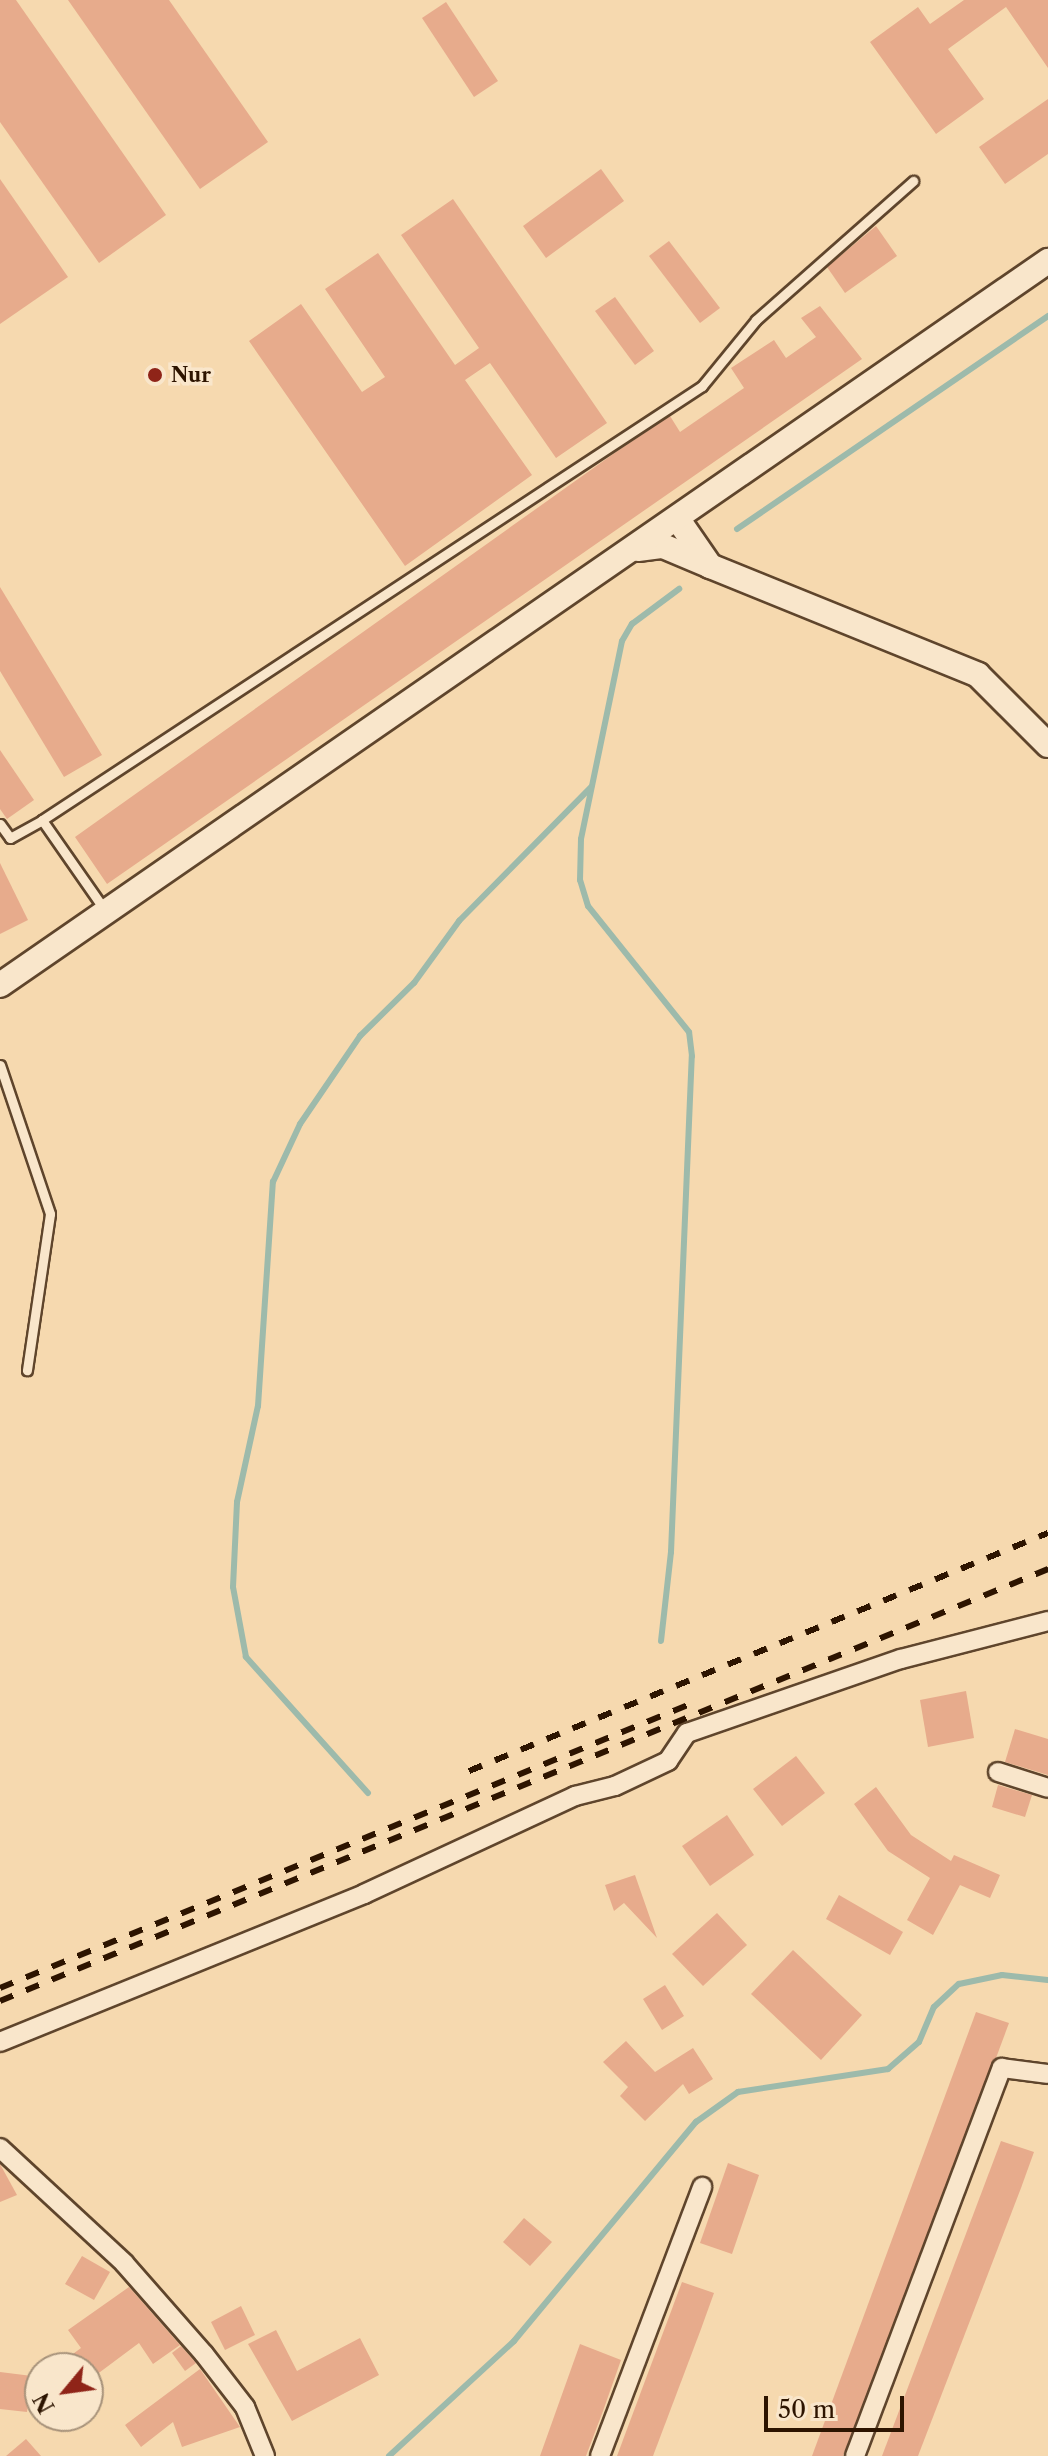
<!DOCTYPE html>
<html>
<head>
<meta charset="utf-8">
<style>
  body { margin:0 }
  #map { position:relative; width:1048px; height:2456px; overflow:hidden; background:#f6d9af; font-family:"Libre Caslon Text",serif }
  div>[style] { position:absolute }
  .stream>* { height:6px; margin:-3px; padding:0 3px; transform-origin:3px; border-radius:3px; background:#9dbaab }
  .building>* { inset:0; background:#e7ab8c }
  .roads { filter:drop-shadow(2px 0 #5f452c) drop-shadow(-2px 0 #5f452c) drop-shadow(0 2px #5f452c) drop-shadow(0 -2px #5f452c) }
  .service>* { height:9px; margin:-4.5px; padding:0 4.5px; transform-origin:4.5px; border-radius:4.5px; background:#f9e6cb }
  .minor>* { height:18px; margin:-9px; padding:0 9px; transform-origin:9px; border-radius:9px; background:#f9e6cb }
  .secondary>* { height:24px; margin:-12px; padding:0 12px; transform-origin:12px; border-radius:12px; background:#f9e6cb }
  .rail>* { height:6px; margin-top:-3px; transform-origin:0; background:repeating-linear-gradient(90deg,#2d1400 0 14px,transparent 0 28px) }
  .dots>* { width:22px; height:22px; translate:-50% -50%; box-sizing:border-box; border:4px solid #f9e6cb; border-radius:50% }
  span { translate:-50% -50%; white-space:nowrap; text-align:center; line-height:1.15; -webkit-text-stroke:7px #f9e6cb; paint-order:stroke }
  .poi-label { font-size:20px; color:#2d1400; font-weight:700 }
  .left { translate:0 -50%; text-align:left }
  .north { position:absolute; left:24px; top:2352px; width:80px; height:80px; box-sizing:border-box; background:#f9e6cb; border:2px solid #a7927a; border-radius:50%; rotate:241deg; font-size:22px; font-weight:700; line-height:32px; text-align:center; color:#2d1400 }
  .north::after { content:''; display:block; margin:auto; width:28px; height:36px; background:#8f2418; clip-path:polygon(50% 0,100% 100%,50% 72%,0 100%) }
  .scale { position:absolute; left:764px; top:2396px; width:140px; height:36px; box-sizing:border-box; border:4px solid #2d1400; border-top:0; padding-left:10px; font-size:24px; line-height:28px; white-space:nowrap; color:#2d1400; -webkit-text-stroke:6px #f9e6cb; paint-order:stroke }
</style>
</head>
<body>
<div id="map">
  <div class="stream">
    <div style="left:737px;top:529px;width:377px;rotate:-34.4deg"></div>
    <div style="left:661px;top:1641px;width:90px;rotate:-83.6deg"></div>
    <div style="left:671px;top:1552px;width:496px;rotate:-87.6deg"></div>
    <div style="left:692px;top:1056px;width:24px;rotate:-97deg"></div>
    <div style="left:689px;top:1032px;width:161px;rotate:-128.7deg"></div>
    <div style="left:588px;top:906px;width:27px;rotate:-107deg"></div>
    <div style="left:580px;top:880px;width:41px;rotate:-88.6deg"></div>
    <div style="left:581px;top:839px;width:202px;rotate:-78.3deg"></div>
    <div style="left:622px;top:641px;width:20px;rotate:-60deg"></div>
    <div style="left:632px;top:624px;width:59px;rotate:-36.7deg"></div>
    <div style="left:368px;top:1793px;width:183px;rotate:-131.9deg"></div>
    <div style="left:246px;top:1657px;width:71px;rotate:-100.5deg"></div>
    <div style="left:233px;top:1587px;width:85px;rotate:-87.3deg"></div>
    <div style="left:237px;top:1502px;width:98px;rotate:-77.7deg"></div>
    <div style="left:258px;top:1406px;width:225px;rotate:-86.2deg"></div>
    <div style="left:273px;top:1182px;width:64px;rotate:-65deg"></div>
    <div style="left:300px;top:1124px;width:107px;rotate:-55.7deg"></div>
    <div style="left:360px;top:1036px;width:76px;rotate:-44.5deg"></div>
    <div style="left:414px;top:983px;width:77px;rotate:-54deg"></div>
    <div style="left:459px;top:921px;width:188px;rotate:-45.4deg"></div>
    <div style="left:389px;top:2456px;width:170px;rotate:-42.6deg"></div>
    <div style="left:514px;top:2341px;width:285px;rotate:-50.3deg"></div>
    <div style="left:696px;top:2122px;width:52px;rotate:-35.5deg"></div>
    <div style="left:738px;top:2092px;width:152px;rotate:-8.7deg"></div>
    <div style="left:888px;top:2069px;width:41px;rotate:-41.1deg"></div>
    <div style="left:919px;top:2042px;width:38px;rotate:-67deg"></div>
    <div style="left:934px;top:2007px;width:34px;rotate:-43deg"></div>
    <div style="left:959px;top:1984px;width:44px;rotate:-11.8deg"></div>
    <div style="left:1002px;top:1975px;width:46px;rotate:6.2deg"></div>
  </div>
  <div class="building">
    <div style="clip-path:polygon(0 0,16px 0,166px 215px,99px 263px,0 122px)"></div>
    <div style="clip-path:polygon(68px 0,169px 0,268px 142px,200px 189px)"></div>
    <div style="clip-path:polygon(964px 0,1048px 0,1048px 68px,1006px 7px,948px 49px,984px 99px,936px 134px,870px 42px,918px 7px,930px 24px)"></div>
    <div style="clip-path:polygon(446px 2px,498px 81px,474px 97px,422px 18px)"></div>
    <div style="clip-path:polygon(1048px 99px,1048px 154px,1005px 184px,979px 147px)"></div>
    <div style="clip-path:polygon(601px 169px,624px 201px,546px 258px,523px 226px)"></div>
    <div style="clip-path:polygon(0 179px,68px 277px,0 324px)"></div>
    <div style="clip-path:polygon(453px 199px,607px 423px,556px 458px,490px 363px,465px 380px,532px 475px,405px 566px,249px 341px,301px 304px,362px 392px,385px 377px,325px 289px,378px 253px,455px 365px,479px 348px,401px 235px)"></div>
    <div style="clip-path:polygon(876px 226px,897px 256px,845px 293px,827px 267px)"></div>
    <div style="clip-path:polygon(669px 241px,720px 308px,700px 323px,649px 256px)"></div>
    <div style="clip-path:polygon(615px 297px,654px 351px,635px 365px,595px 311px)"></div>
    <div style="clip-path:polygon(820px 306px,862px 359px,107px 884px,75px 837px,616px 452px,670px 416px,680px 432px,744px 388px,731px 368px,774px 340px,786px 358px,816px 337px,801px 318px)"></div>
    <div style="clip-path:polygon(0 587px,102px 755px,64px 777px,0 671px)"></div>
    <div style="clip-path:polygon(0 750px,34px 800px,7px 819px,0 809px)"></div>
    <div style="clip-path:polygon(0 863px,28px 920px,0 934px)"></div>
    <div style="clip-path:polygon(966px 1691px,974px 1738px,928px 1747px,920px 1700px)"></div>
    <div style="clip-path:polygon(1015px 1729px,1048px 1739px,1048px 1775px,1005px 1762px)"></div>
    <div style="clip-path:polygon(796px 1756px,825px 1793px,782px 1826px,753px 1789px)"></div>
    <div style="clip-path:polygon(998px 1785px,1032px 1795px,1025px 1817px,992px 1807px)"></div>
    <div style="clip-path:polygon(876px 1787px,911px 1835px,951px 1861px,954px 1855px,1000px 1875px,990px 1898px,960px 1885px,933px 1935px,907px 1920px,930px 1878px,888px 1851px,854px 1804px)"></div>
    <div style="clip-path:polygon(727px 1815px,754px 1855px,710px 1886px,682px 1846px)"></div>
    <div style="clip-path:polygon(635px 1875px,657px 1938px,624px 1903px,614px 1911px,605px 1885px)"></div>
    <div style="clip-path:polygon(839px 1895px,903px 1932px,890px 1955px,826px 1919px)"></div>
    <div style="clip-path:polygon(717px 1913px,747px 1945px,703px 1986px,672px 1954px)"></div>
    <div style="clip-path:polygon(793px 1950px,862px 2015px,821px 2060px,751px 1994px)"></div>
    <div style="clip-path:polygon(665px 1985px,684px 2016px,662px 2030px,643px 1999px)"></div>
    <div style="clip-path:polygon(976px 2012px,1009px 2023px,996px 2058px,843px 2456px,812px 2456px)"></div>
    <div style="clip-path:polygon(626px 2041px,655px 2072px,693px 2048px,713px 2079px,689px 2094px,683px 2084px,645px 2121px,620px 2096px,628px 2087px,603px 2062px)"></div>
    <div style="clip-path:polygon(1001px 2141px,1034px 2152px,1021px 2188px,918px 2456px,882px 2456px)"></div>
    <div style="clip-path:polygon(728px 2163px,759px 2175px,732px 2254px,700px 2243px)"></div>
    <div style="clip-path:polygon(0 2164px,17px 2195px,0 2202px)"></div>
    <div style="clip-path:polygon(524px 2218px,552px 2242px,530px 2266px,503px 2242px)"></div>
    <div style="clip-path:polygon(82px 2256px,110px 2272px,94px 2300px,65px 2284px)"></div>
    <div style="clip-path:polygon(682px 2282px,714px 2293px,701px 2329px,653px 2456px,617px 2456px)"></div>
    <div style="clip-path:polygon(129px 2287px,180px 2345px,153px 2364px,139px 2343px,88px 2381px,88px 2368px,54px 2368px,81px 2348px,68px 2330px)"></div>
    <div style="clip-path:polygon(241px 2306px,255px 2335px,225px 2350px,211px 2322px)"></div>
    <div style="clip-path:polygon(276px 2330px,297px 2371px,360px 2338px,379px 2375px,292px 2421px,248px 2344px)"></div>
    <div style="clip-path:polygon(580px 2344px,621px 2360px,603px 2411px,586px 2456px,540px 2456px)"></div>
    <div style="clip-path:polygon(181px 2346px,196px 2363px,185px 2371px,172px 2353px)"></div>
    <div style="clip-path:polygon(200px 2369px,240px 2427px,182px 2447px,173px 2422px,141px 2447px,125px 2425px)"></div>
    <div style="clip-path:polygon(0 2372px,32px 2376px,27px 2412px,0 2409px)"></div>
    <div style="clip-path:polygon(26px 2439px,41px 2456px,6px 2456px)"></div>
  </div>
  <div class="roads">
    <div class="service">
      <div style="left:42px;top:820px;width:108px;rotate:55.1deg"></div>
      <div style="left:0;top:824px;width:17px;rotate:54deg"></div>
      <div style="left:10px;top:838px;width:37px;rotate:-29deg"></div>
      <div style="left:42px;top:820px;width:790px;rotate:-33.33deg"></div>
      <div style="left:702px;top:386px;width:85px;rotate:-50.7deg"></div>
      <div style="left:756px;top:320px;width:210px;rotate:-41.5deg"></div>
      <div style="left:0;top:1065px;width:157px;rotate:71.4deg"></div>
      <div style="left:50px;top:1214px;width:158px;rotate:98.4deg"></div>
    </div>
    <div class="minor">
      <div style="left:998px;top:1772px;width:52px;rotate:17.7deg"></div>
      <div style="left:0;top:2042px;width:393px;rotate:-22.1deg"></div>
      <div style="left:364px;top:1894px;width:233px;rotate:-24.9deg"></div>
      <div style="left:575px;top:1796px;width:41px;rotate:-14deg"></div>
      <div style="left:615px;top:1786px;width:59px;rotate:-25.3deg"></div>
      <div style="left:668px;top:1761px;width:34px;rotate:-56deg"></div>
      <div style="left:687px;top:1733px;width:226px;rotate:-19.1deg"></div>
      <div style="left:901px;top:1659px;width:152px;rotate:-14.5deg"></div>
      <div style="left:0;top:2148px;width:169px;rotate:42.8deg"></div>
      <div style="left:124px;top:2263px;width:121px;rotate:48.7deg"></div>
      <div style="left:204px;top:2354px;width:67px;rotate:52.3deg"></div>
      <div style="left:245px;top:2407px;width:53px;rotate:67.8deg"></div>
      <div style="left:600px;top:2456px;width:288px;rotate:-69.2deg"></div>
      <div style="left:855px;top:2456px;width:415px;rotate:-69.3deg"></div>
      <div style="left:1002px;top:2068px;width:46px;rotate:7.4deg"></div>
    </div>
    <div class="secondary">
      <div style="left:679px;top:521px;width:55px;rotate:55.4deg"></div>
      <div style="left:710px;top:566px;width:289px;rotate:22.1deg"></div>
      <div style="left:978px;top:675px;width:99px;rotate:45deg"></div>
      <div style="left:638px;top:549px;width:25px;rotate:-7deg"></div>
      <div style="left:663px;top:546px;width:49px;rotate:22.9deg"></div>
      <div style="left:0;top:985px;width:1274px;rotate:-34.64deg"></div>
    </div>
  </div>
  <div class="rail">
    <div style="left:469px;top:1771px;width:626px;rotate:-22.35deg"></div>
    <div style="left:0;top:1988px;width:749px;rotate:-22.36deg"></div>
    <div style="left:0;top:2001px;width:1134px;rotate:-22.4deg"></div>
  </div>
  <div class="dots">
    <div style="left:155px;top:375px;background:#8f2418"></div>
  </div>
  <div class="poi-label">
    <span class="left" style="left:171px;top:375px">Nur</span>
  </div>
  <div class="north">N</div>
  <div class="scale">50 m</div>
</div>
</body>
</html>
